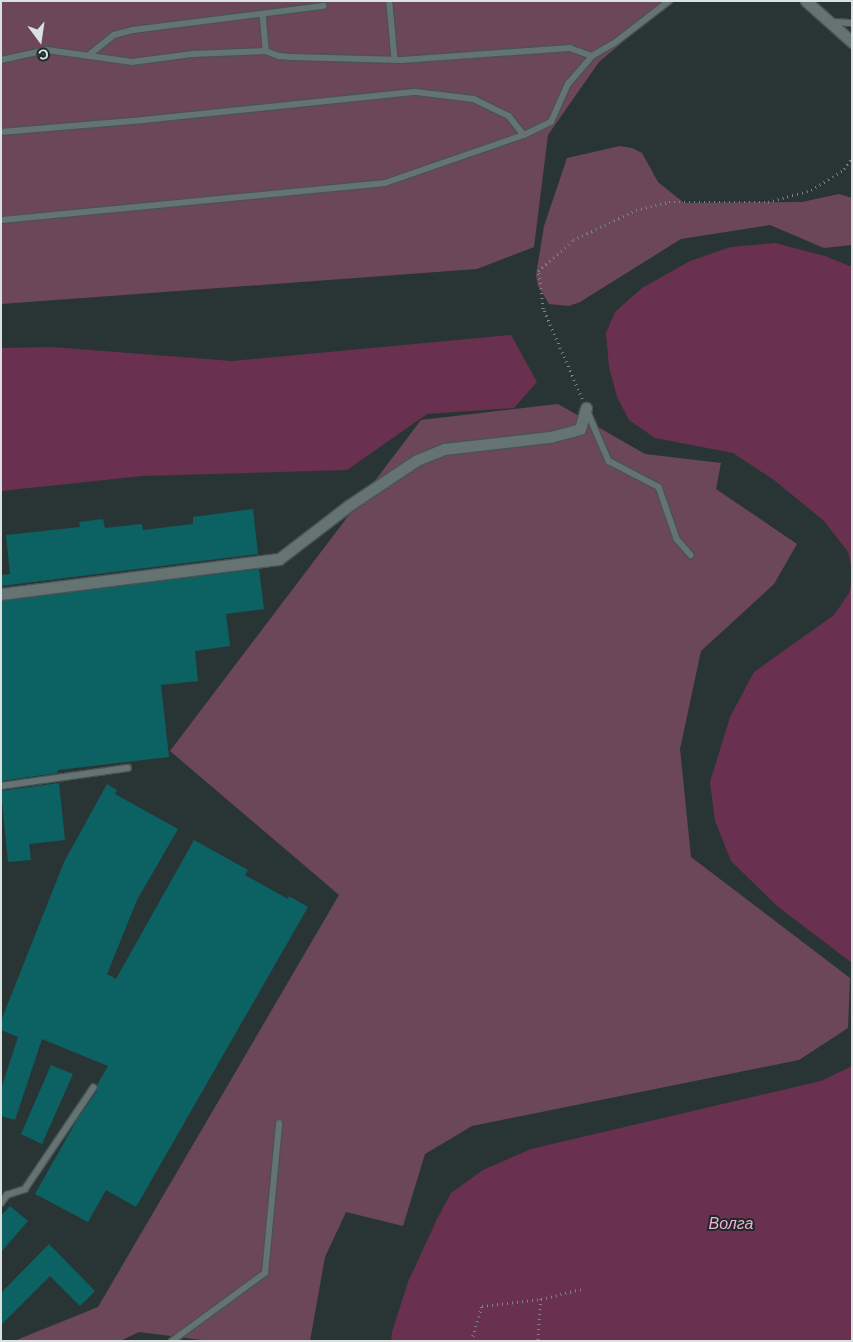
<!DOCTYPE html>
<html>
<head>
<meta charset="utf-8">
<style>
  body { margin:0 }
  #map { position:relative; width:853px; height:1342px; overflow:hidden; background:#293535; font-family:Barlow,sans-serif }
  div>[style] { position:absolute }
  .green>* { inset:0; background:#6b4759 }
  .water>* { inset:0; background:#69304f }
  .building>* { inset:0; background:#0c6162 }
  .path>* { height:2.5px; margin-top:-1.25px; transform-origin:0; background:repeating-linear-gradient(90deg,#7a8484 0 1px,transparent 0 5px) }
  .roads { filter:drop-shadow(1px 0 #495353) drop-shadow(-1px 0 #495353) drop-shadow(0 1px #495353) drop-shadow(0 -1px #495353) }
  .lane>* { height:5.5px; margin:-2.75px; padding:0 2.75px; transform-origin:2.75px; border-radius:2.75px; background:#667373 }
  .street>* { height:11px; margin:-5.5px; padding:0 5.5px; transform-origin:5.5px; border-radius:5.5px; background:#667373 }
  span { translate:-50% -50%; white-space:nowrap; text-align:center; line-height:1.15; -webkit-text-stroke:4px #1f2b2b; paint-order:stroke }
  .water-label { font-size:16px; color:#f6add1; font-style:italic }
  .frame { position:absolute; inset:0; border:2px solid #dae1e1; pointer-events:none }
  .north { position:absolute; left:15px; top:15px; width:50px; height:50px; -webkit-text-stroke:4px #1f2b2b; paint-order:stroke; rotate:166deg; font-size:14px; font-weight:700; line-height:20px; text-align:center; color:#dae1e1 }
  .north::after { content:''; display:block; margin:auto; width:18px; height:22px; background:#dae1e1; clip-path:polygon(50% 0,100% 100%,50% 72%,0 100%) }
</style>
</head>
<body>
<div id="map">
  <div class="green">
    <div style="clip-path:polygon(1px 1px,671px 1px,599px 62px,548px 135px,534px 247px,477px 269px,1px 304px)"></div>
    <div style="clip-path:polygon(620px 146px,632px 148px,642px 153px,658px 182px,684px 203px,802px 202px,839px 194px,852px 198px,852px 245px,824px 248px,770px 225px,681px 239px,580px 302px,569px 306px,549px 304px,538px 286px,536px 275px,544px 226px,567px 158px)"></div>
    <div style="clip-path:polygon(558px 404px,645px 454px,721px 463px,716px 489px,797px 544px,774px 584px,701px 651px,680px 749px,691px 857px,850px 978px,848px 1028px,799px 1060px,472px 1126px,425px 1154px,403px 1226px,346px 1212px,325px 1257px,310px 1341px,209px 1341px,139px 1332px,120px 1341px,14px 1341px,98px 1307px,339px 895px,170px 751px,421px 420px)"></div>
  </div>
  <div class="water">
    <div style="clip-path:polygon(775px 243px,825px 256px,852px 267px,852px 570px,848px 552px,824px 521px,774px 480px,733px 453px,655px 438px,629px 420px,617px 397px,609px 367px,606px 333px,615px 312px,642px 288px,690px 261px,731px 247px)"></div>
    <div style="clip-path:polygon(511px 335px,537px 382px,514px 408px,427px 414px,347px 470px,142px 476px,1px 491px,1px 348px,52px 347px,232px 361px)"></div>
    <div style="clip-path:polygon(852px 578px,852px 963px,777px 906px,731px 861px,715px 821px,710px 782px,730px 717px,754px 672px,834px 615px,849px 593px)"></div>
    <div style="clip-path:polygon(852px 1066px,852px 1341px,391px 1341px,392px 1332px,408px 1282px,437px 1219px,451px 1193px,483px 1170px,531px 1149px,821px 1081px)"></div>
  </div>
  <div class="building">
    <div style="clip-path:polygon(253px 509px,258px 554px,1px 586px,1px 575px,10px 574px,6px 535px,80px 527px,79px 522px,103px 519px,105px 528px,142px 524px,143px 530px,193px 524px,193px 517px)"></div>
    <div style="clip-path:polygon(259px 569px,264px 609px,226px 614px,230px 646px,195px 651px,198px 681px,161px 685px,169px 757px,58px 770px,57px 773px,1px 781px,1px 601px)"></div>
    <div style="clip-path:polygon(59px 783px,65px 840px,29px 844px,31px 860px,8px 862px,1px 791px)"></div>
    <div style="clip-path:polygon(107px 784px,117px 790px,115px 794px,178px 829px,137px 900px,107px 974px,116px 979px,194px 840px,248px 870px,245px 875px,288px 899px,289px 896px,308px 907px,136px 1207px,106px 1190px,88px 1222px,35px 1194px,78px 1118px,97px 1091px,97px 1085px,108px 1066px,42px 1039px,15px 1120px,1px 1116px,1px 1089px,18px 1037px,1px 1030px,1px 1021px,64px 862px)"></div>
    <div style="clip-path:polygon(51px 1065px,73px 1074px,42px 1144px,21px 1134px)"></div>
    <div style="clip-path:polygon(10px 1206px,28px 1221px,1px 1252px,1px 1216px)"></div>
    <div style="clip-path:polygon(49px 1244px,95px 1291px,80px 1306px,50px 1276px,1px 1325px,1px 1293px)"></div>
  </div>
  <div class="path">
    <div style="left:582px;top:399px;width:98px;rotate:-113.4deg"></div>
    <div style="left:543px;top:309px;width:38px;rotate:-97deg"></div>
    <div style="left:538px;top:271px;width:47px;rotate:-41.5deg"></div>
    <div style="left:573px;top:240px;width:70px;rotate:-25.5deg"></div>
    <div style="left:636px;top:210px;width:34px;rotate:-14deg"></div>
    <div style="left:669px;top:202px;width:99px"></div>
    <div style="left:768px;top:202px;width:45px;rotate:-15.6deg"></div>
    <div style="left:811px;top:190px;width:39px;rotate:-32deg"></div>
    <div style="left:844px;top:169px;width:14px;rotate:-56deg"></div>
    <div style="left:541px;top:1299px;width:41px;rotate:-14deg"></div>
    <div style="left:471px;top:1341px;width:37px;rotate:-73deg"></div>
    <div style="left:482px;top:1306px;width:59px;rotate:-6.8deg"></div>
    <div style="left:541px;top:1299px;width:42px;rotate:94.1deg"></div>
  </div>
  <div class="roads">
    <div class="lane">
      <div style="left:390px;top:4px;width:56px;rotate:84.9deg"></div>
      <div style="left:263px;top:14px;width:37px;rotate:85deg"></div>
      <div style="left:831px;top:22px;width:21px;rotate:3deg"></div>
      <div style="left:88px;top:56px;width:33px;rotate:-39deg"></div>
      <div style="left:114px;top:35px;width:20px;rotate:-15deg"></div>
      <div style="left:133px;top:30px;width:192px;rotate:-7.2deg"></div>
      <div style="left:1px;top:60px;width:47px;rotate:-12.3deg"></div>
      <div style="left:47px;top:50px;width:86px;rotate:8deg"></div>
      <div style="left:132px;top:62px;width:62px;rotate:-7.5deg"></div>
      <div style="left:193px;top:54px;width:73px;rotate:-2.4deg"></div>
      <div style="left:266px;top:51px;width:14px;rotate:21deg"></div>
      <div style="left:279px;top:56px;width:13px;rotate:4deg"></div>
      <div style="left:292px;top:57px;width:110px;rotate:1.6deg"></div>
      <div style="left:402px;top:60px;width:168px;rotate:-4.1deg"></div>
      <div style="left:570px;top:48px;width:23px;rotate:20deg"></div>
      <div style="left:1px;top:132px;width:143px;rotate:-4.8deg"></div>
      <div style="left:143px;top:120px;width:274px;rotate:-5.9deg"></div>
      <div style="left:416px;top:92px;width:58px;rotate:6.9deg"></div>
      <div style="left:474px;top:99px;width:39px;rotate:26deg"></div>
      <div style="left:509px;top:116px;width:24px;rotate:52deg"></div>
      <div style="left:1px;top:220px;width:386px;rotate:-5.5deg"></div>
      <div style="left:385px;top:183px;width:147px;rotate:-19.1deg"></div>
      <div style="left:524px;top:135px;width:30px;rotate:-26deg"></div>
      <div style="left:551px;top:122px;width:42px;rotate:-65.9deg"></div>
      <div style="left:568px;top:84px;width:37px;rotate:-49deg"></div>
      <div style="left:592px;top:56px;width:28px;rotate:-30deg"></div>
      <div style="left:616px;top:42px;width:67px;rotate:-37.7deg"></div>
      <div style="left:587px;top:410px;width:56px;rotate:66.7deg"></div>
      <div style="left:609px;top:461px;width:56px;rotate:27.5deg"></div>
      <div style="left:659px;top:487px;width:55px;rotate:70.9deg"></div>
      <div style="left:677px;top:539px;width:21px;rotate:49deg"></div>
      <div style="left:1px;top:786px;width:128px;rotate:-8.1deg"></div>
      <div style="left:1px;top:1203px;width:10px;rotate:-53deg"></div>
      <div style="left:7px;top:1195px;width:19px;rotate:-18deg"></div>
      <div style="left:25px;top:1189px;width:122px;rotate:-56deg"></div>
      <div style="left:172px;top:1341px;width:115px;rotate:-36.2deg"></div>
      <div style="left:265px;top:1273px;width:150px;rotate:-84.6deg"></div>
    </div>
    <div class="street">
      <div style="left:806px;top:1px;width:62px;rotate:41.7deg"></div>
      <div style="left:1px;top:594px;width:280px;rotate:-7.2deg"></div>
      <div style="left:279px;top:559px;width:87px;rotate:-37.5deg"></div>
      <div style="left:348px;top:506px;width:83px;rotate:-33.7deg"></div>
      <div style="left:417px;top:460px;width:29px;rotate:-22deg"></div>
      <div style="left:444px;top:449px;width:107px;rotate:-6.5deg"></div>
      <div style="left:550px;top:437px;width:31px;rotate:-15deg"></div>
      <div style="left:580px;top:429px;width:22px;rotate:-74deg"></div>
    </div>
  </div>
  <div class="water-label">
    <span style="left:731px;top:1223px">Волга</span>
  </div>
  <div class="frame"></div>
  <div class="north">С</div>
</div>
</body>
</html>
